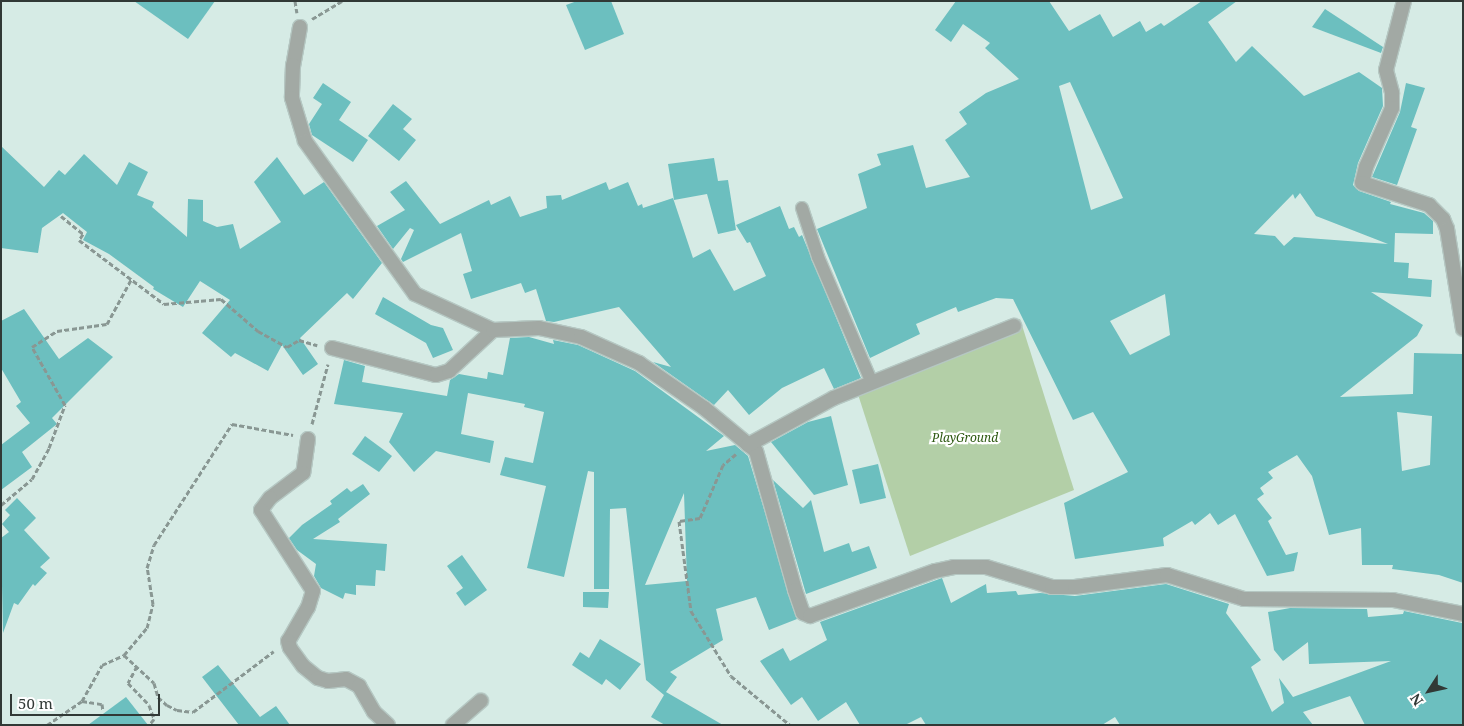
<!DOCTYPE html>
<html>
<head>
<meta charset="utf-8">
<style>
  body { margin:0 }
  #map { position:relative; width:1464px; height:726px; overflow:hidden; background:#d6ebe5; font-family:"Noto Serif",serif }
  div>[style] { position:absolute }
  .green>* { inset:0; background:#b3cfa7 }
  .building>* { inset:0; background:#6cbfbf }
  .path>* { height:3px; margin-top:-1.5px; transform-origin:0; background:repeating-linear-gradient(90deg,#899793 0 5px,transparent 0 7.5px) }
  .roads { filter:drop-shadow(1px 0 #b5c7c2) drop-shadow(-1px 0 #b5c7c2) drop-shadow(0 1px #b5c7c2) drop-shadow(0 -1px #b5c7c2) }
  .service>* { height:12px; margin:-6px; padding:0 6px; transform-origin:6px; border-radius:6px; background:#a2a9a4 }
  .minor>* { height:14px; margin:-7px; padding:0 7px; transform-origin:7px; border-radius:7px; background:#a2a9a4 }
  span { translate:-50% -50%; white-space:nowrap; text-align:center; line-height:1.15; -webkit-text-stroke:4.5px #fff; paint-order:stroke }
  .park-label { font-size:12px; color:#2c5810; font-style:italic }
  .frame { position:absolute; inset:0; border:2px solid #313936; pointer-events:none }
  .north { position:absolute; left:1404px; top:666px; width:50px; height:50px; -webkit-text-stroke:4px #fff; paint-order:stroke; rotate:235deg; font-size:14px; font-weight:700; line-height:20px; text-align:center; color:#313936 }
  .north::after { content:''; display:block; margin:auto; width:18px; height:22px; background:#313936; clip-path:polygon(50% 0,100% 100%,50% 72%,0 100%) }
  .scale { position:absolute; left:10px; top:694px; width:150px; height:22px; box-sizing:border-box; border:2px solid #313936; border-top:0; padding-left:6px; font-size:15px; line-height:18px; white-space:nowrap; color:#313936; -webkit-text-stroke:4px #fff; paint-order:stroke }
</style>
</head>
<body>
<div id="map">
  <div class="green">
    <div style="clip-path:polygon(1020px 319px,1074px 490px,910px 556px,855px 385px)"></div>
  </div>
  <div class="building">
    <div style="clip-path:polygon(134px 1px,215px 1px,188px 39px)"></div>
    <div style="clip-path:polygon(577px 1px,611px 1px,624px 34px,585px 50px,566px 5px)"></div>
    <div style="clip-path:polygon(evenodd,956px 1px,1049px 1px,1069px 31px,1100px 14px,1113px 37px,1140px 21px,1146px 32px,1161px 23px,1164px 26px,1202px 1px,1237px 1px,1208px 22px,1236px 62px,1252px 46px,1304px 96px,1359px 72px,1382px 88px,1383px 106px,1358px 163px,1353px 185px,1359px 191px,1391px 202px,1390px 204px,1424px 213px,1433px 221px,1433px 234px,1395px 233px,1394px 262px,1409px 263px,1408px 278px,1432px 280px,1431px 297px,1371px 292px,1423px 325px,1417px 336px,1340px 397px,1413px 394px,1414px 353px,1463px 354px,1463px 583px,1439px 575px,1392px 569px,1393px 565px,1362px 565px,1361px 528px,1329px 535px,1312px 476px,1297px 455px,1268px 472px,1273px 478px,1260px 488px,1264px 494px,1257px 499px,1272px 518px,1268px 521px,1286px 555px,1298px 552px,1294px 571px,1267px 576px,1235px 514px,1218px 525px,1210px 513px,1195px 525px,1192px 521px,1163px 538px,1164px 546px,1075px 559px,1064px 503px,1128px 472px,1093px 412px,1073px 420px,1013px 299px,996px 298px,958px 312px,956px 307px,916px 324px,920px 334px,870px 358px,817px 229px,867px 208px,858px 174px,881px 165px,877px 154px,913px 145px,926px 188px,970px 177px,945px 140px,967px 124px,959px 112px,986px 93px,1019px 79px,985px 48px,990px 43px,963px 24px,951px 42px,935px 30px,956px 1px,1070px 82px,1123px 198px,1091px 210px,1059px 86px,1070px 82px,956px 1px,1300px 193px,1316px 216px,1388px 244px,1294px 237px,1284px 246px,1275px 236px,1254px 234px,1293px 194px,1295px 199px,1300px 193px,956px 1px,1165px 294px,1170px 335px,1130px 355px,1110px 321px,1165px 294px,956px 1px,1397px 412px,1432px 416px,1430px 465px,1402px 471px,1397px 412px)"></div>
    <div style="clip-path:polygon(1325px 9px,1383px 47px,1381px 53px,1312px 27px)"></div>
    <div style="clip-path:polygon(323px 83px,351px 102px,339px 120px,368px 140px,353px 162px,312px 135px,309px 124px,322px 104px,313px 98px)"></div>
    <div style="clip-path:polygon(1406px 83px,1425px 88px,1411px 127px,1417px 129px,1397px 185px,1372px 177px,1400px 112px)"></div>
    <div style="clip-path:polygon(393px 104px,412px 119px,403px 129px,416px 140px,399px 161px,368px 136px)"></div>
    <div style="clip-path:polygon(1px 146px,44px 187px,59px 170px,65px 175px,84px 154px,117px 185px,129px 162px,148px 172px,137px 195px,154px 202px,152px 207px,187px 237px,188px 199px,203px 200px,203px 221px,217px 227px,233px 224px,240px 249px,281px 222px,254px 182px,277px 157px,304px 195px,324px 182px,382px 263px,353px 299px,347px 293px,300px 338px,318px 364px,303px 375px,282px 345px,268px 371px,235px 353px,231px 357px,202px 333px,230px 300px,200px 281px,183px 307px,153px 289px,154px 287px,109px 254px,83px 240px,87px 232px,63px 213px,42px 228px,38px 253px,1px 248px)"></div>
    <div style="clip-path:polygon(714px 158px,718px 181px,728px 180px,736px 230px,718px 234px,707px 194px,674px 200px,668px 164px)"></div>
    <div style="clip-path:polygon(406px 181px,440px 224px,489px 200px,491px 205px,510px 196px,520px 217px,547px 208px,546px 196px,561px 195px,562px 200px,606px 182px,609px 190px,628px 182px,638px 206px,642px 204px,643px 208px,673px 198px,693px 258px,710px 249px,734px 291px,766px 276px,750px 242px,747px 243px,736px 225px,780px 206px,789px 229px,794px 227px,799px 237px,802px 235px,861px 378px,834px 389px,824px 368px,782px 388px,749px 415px,728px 390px,714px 405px,653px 362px,671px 367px,619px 307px,554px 322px,546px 321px,536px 289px,525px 293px,521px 283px,471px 299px,463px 274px,472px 271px,461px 233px,403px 262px,401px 259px,414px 230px,410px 228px,393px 249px,377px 226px,405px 210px,390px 192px)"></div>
    <div style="clip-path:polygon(383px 297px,431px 325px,443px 328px,453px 350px,433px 358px,426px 343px,375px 314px)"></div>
    <div style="clip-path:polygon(24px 309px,59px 359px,88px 338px,113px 357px,52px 418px,57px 424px,22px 452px,32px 467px,1px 490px,1px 445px,30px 423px,16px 406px,21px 402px,1px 368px,1px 321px)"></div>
    <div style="clip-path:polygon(evenodd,529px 337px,554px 344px,553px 340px,578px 345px,635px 371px,724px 436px,706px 451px,735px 445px,748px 456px,797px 619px,769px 630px,756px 597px,716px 609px,723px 640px,670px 672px,677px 677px,666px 692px,723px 725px,665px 725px,651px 717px,664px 695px,646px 680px,626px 508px,610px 509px,609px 589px,594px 589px,594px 472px,588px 471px,564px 577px,527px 568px,546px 486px,500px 475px,505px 457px,533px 463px,544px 412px,524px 407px,525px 404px,468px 393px,461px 434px,494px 441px,490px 463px,436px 451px,414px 472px,389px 442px,403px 413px,334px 404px,344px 360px,365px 366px,362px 382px,447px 396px,450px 380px,459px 374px,487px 379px,488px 372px,503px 375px,510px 338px,529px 337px,684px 493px,687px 581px,645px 585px,684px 493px)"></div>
    <div style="clip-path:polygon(831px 416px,848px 485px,814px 495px,771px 442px,808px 422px)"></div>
    <div style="clip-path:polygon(365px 436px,392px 456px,379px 472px,352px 454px)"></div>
    <div style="clip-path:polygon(878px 464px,886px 498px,860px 504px,852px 470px)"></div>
    <div style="clip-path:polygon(773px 480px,803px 508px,811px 500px,824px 552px,849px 543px,852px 552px,869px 546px,877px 568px,806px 594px)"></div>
    <div style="clip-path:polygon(363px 484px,370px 494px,338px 519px,340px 522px,313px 539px,387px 544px,385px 571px,376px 570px,375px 586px,356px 585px,356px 595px,345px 593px,343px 599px,321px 588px,314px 576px,316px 564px,297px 550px,289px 538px,302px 525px,332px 504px,330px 501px,347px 488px,351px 492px)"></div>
    <div style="clip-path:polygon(17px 498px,36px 518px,24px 530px,50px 558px,40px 567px,47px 573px,35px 586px,33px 584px,18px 605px,14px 603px,3px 633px,1px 538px,9px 532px,2px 524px,10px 515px,5px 510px)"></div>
    <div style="clip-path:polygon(462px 555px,487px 590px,465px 606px,456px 593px,463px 588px,447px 566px)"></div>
    <div style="clip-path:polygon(942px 578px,951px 603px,986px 584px,987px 593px,1016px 591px,1018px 595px,1040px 593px,1075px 596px,1166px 584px,1229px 604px,1226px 613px,1261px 660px,1251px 667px,1272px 712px,1284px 703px,1279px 678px,1293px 697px,1391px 661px,1309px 664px,1308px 642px,1283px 661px,1274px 650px,1268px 612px,1290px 608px,1367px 609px,1368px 617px,1403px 614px,1404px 611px,1462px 623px,1463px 725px,1365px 725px,1350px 696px,1303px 712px,1313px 725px,1120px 725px,1115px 717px,1102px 725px,926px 725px,921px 717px,905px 725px,860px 725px,846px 702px,818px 721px,802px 697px,791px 705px,760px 661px,783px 648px,790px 661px,827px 640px,820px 622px)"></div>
    <div style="clip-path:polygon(583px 592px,609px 592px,608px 608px,583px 607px)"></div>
    <div style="clip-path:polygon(600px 639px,641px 664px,620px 690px,606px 679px,602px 685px,572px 665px,580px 652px,589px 658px)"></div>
    <div style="clip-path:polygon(218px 665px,260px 717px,276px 706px,290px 725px,239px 725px,202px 677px)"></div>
    <div style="clip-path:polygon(126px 697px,148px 725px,88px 725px)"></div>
  </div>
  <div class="path">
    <div style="left:295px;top:1px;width:12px;rotate:81deg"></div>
    <div style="left:312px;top:19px;width:35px;rotate:-31deg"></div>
    <div style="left:61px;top:216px;width:28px;rotate:39deg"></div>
    <div style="left:83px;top:234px;width:7px;rotate:124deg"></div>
    <div style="left:79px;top:240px;width:106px;rotate:37deg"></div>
    <div style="left:164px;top:304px;width:57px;rotate:-5deg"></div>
    <div style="left:221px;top:299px;width:49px;rotate:40.9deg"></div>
    <div style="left:258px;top:331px;width:33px;rotate:29deg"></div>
    <div style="left:287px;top:347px;width:14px;rotate:-30deg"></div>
    <div style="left:299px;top:340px;width:19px;rotate:16deg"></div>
    <div style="left:312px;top:424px;width:62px;rotate:-75.1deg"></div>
    <div style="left:736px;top:454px;width:17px;rotate:140deg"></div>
    <div style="left:723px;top:465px;width:58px;rotate:113.5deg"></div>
    <div style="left:700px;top:518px;width:21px;rotate:172deg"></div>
    <div style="left:679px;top:521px;width:91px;rotate:82.4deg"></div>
    <div style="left:691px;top:611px;width:76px;rotate:58.4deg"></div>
    <div style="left:731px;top:676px;width:77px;rotate:39.7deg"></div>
    <div style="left:1px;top:505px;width:40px;rotate:-40deg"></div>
    <div style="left:32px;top:479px;width:35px;rotate:-61deg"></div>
    <div style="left:49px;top:448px;width:46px;rotate:-69.6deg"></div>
    <div style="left:65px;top:405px;width:67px;rotate:-119.6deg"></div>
    <div style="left:32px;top:347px;width:30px;rotate:-33deg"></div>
    <div style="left:57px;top:331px;width:50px;rotate:-8deg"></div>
    <div style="left:107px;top:324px;width:52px;rotate:-61.5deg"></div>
    <div style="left:124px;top:655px;width:35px;rotate:-50deg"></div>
    <div style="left:147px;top:628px;width:25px;rotate:-76deg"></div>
    <div style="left:153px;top:604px;width:36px;rotate:-99deg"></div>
    <div style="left:147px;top:568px;width:24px;rotate:-73deg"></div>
    <div style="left:154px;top:545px;width:144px;rotate:-57.2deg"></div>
    <div style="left:232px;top:424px;width:62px;rotate:10.2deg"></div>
    <div style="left:137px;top:666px;width:19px;rotate:118deg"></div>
    <div style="left:128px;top:683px;width:30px;rotate:46deg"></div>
    <div style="left:149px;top:705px;width:15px;rotate:70deg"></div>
    <div style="left:154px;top:719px;width:8px;rotate:130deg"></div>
    <div style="left:82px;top:701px;width:41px;rotate:-60.9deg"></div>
    <div style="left:102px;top:665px;width:24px;rotate:-24deg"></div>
    <div style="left:124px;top:655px;width:41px;rotate:43deg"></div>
    <div style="left:154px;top:683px;width:15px;rotate:74deg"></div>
    <div style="left:158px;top:697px;width:12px;rotate:42deg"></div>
    <div style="left:167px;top:705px;width:11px;rotate:27deg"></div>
    <div style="left:177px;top:710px;width:16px;rotate:7deg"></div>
    <div style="left:193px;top:712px;width:101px;rotate:-37deg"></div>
    <div style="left:47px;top:725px;width:42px;rotate:-34.4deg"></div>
    <div style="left:82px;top:701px;width:20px;rotate:9deg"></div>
    <div style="left:102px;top:704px;width:7px;rotate:82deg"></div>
  </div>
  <div class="roads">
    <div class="service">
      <div style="left:802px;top:208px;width:52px;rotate:71.9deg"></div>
      <div style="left:818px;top:257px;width:137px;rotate:66.8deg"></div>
    </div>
    <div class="minor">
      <div style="left:1404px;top:1px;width:71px;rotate:104.6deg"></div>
      <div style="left:1386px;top:70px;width:24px;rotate:75deg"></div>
      <div style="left:1392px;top:93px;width:15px;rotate:90deg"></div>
      <div style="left:1392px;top:108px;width:64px;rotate:113.8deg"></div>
      <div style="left:1366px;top:167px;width:16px;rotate:104deg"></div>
      <div style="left:1362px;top:183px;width:71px;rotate:18.2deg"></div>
      <div style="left:1429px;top:205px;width:20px;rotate:45deg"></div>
      <div style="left:1443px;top:219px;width:11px;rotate:68deg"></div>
      <div style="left:1447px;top:229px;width:101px;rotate:80.9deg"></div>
      <div style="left:300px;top:27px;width:39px;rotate:100deg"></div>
      <div style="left:293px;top:65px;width:33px;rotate:92deg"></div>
      <div style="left:292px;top:98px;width:45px;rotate:73.2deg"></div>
      <div style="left:305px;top:141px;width:188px;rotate:54.3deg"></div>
      <div style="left:415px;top:294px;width:86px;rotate:24.8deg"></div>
      <div style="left:332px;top:348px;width:107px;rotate:14.6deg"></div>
      <div style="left:436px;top:375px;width:14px;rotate:-17deg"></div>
      <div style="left:449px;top:371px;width:60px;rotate:-43deg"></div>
      <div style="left:493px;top:330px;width:46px;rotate:-2.5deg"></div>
      <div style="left:539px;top:328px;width:43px;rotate:12.1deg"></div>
      <div style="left:581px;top:337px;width:64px;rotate:24.1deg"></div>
      <div style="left:639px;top:363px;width:79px;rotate:34.7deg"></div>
      <div style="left:704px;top:408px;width:67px;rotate:39.6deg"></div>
      <div style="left:756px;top:451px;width:144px;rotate:74.3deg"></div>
      <div style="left:795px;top:590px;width:24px;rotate:71deg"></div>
      <div style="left:803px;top:613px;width:8px;rotate:23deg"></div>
      <div style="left:810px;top:616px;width:133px;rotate:-19.8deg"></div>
      <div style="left:935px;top:571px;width:19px;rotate:-12deg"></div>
      <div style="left:954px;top:567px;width:32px"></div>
      <div style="left:986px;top:567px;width:69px;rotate:16.9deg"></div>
      <div style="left:1052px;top:587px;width:23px"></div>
      <div style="left:1075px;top:587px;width:93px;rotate:-7.4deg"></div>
      <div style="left:1167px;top:575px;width:81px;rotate:17.3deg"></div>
      <div style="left:1244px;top:599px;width:149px;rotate:0.4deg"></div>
      <div style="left:1393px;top:600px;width:71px;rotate:11.3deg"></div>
      <div style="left:308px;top:439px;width:34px;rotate:98deg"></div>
      <div style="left:303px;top:473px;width:41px;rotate:142.9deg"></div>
      <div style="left:270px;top:498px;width:15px;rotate:127deg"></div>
      <div style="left:261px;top:510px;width:96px;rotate:57.3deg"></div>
      <div style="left:313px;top:591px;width:17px;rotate:107deg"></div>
      <div style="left:308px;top:607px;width:39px;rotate:120deg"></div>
      <div style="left:288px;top:641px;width:7px;rotate:74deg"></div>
      <div style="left:290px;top:648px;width:22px;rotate:54deg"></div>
      <div style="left:303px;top:666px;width:19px;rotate:39deg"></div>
      <div style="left:318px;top:678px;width:10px;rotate:17deg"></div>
      <div style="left:328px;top:681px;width:18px;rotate:-6deg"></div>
      <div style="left:346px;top:679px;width:15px;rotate:28deg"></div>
      <div style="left:359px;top:686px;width:30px;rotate:60deg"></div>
      <div style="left:374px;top:712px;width:19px;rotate:43deg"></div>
      <div style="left:748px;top:445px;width:98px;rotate:-28.7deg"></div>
      <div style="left:834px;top:398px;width:194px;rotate:-21.8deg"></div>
      <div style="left:453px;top:725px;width:37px;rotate:-41deg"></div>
    </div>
  </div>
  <div class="park-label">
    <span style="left:965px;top:438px">PlayGround</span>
  </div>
  <div class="frame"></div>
  <div class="north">N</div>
  <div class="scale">50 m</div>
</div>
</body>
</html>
